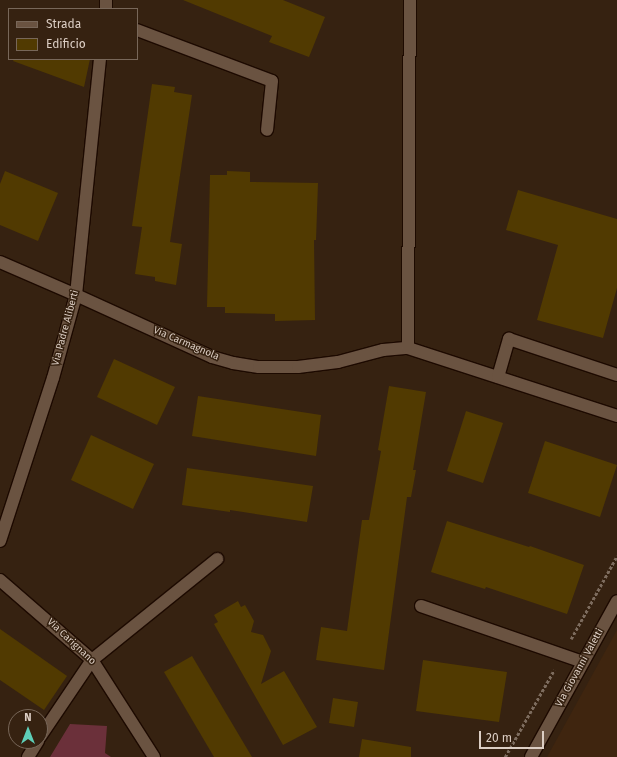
<!DOCTYPE html>
<html>
<head>
<meta charset="utf-8">
<style>
  body { margin:0 }
  #map { position:relative; width:617px; height:757px; overflow:hidden; background:#362211; font-family:"Fira Sans",sans-serif }
  div>[style] { position:absolute }
  .built>* { inset:0; background:#3f250f }
  .green>* { inset:0; background:#6b303a }
  .building>* { inset:0; background:#513a01 }
  .path>* { height:2.5px; margin-top:-1.25px; transform-origin:0; background:repeating-linear-gradient(90deg,#7d6c5e 0 3px,transparent 0 5px) }
  .roads { filter:drop-shadow(1px 0 #1d0a00) drop-shadow(-1px 0 #1d0a00) drop-shadow(0 1px #1d0a00) drop-shadow(0 -1px #1d0a00) }
  .minor>* { height:12px; margin:-6px; padding:0 6px; transform-origin:6px; border-radius:6px; background:#6a5341 }
  span { translate:-50% -50%; white-space:nowrap; text-align:center; line-height:1.15; -webkit-text-stroke:3px #362211; paint-order:stroke }
  .street-label { font-size:10px; color:#dccec4 }
  .legend { position:absolute; left:8px; top:8px; width:130px; height:52px; box-sizing:border-box; background:#362211; border:1px solid #786759; margin:0; padding:5px 7px; list-style:none; font-size:12px; color:#dccec4 }
  .legend li { display:flex; align-items:center; gap:8px; height:20px }
  .legend b { width:20px; border:1px solid #786759 }
  .north { position:absolute; left:8px; top:709px; width:40px; height:40px; box-sizing:border-box; background:#362211; border:1px solid #786759; border-radius:50%; rotate:0deg; font-size:11px; font-weight:700; line-height:16px; text-align:center; color:#dccec4 }
  .north::after { content:''; display:block; margin:auto; width:14px; height:18px; background:#5eceb7; clip-path:polygon(50% 0,100% 100%,50% 72%,0 100%) }
  .scale { position:absolute; left:479px; top:731px; width:65px; height:18px; box-sizing:border-box; border:2px solid #dccec4; border-top:0; padding-left:5px; font-size:12px; line-height:14px; white-space:nowrap; color:#dccec4; -webkit-text-stroke:3px #362211; paint-order:stroke }
</style>
</head>
<body>
<div id="map">
  <div class="built">
    <div style="clip-path:polygon(617px 630px,617px 757px,547px 757px)"></div>
  </div>
  <div class="green">
    <div style="clip-path:polygon(70px 724px,107px 726px,105px 753px,111px 757px,50px 757px)"></div>
  </div>
  <div class="building">
    <div style="clip-path:polygon(183px 0,283px 0,325px 17px,309px 57px,269px 42px,272px 36px)"></div>
    <div style="clip-path:polygon(14px 59px,90px 59px,84px 87px,13px 61px)"></div>
    <div style="clip-path:polygon(152px 84px,175px 87px,174px 92px,192px 95px,170px 242px,182px 244px,176px 285px,155px 281px,155px 277px,135px 274px,142px 227px,132px 226px)"></div>
    <div style="clip-path:polygon(5px 171px,58px 193px,38px 241px,0 225px,0 184px)"></div>
    <div style="clip-path:polygon(227px 171px,250px 172px,250px 182px,318px 183px,316px 240px,314px 240px,315px 320px,275px 321px,275px 314px,225px 313px,225px 307px,207px 307px,210px 175px,227px 175px)"></div>
    <div style="clip-path:polygon(518px 190px,617px 219px,617px 288px,603px 338px,537px 320px,558px 245px,506px 230px)"></div>
    <div style="clip-path:polygon(114px 359px,175px 387px,157px 425px,97px 397px)"></div>
    <div style="clip-path:polygon(389px 386px,426px 392px,413px 470px,416px 470px,411px 497px,407px 497px,384px 670px,316px 660px,321px 627px,347px 631px,362px 520px,369px 520px,381px 451px,378px 450px)"></div>
    <div style="clip-path:polygon(198px 396px,321px 415px,316px 456px,192px 436px)"></div>
    <div style="clip-path:polygon(466px 411px,503px 423px,483px 483px,447px 471px)"></div>
    <div style="clip-path:polygon(91px 435px,154px 464px,133px 509px,71px 480px)"></div>
    <div style="clip-path:polygon(545px 441px,617px 465px,600px 517px,528px 493px)"></div>
    <div style="clip-path:polygon(187px 468px,313px 486px,307px 522px,230px 510px,230px 512px,182px 505px)"></div>
    <div style="clip-path:polygon(447px 521px,529px 547px,530px 546px,584px 565px,567px 614px,486px 587px,485px 589px,431px 572px)"></div>
    <div style="clip-path:polygon(238px 601px,241px 607px,245px 605px,254px 621px,251px 632px,263px 635px,271px 651px,261px 684px,284px 671px,317px 727px,283px 745px,214px 624px,218px 622px,214px 615px)"></div>
    <div style="clip-path:polygon(0 629px,67px 676px,44px 710px,0 680px)"></div>
    <div style="clip-path:polygon(192px 656px,252px 757px,214px 757px,164px 672px)"></div>
    <div style="clip-path:polygon(423px 660px,507px 672px,499px 722px,416px 711px)"></div>
    <div style="clip-path:polygon(333px 698px,358px 702px,354px 727px,329px 723px)"></div>
    <div style="clip-path:polygon(362px 739px,411px 747px,411px 757px,359px 757px)"></div>
  </div>
  <div class="path">
    <div style="left:571px;top:639px;width:95px;rotate:-61deg"></div>
    <div style="left:505px;top:757px;width:100px;rotate:-60.6deg"></div>
  </div>
  <div class="roads">
    <div class="minor">
      <div style="left:106px;top:9px;width:9px;rotate:-90deg"></div>
      <div style="left:137px;top:30px;width:144px;rotate:20.7deg"></div>
      <div style="left:272px;top:81px;width:49px;rotate:95.8deg"></div>
      <div style="left:0;top:262px;width:83px;rotate:23.5deg"></div>
      <div style="left:76px;top:295px;width:149px;rotate:24.5deg"></div>
      <div style="left:212px;top:357px;width:22px;rotate:16deg"></div>
      <div style="left:233px;top:363px;width:26px;rotate:9deg"></div>
      <div style="left:259px;top:367px;width:39px"></div>
      <div style="left:298px;top:367px;width:40px;rotate:-7.1deg"></div>
      <div style="left:338px;top:362px;width:47px;rotate:-14.9deg"></div>
      <div style="left:383px;top:350px;width:25px;rotate:-5deg"></div>
      <div style="left:408px;top:348px;width:220px;rotate:18deg"></div>
      <div style="left:408px;top:348px;width:348px;rotate:-89.7deg"></div>
      <div style="left:498px;top:377px;width:40px;rotate:-74deg"></div>
      <div style="left:509px;top:339px;width:114px;rotate:18.4deg"></div>
      <div style="left:0;top:541px;width:171px;rotate:-72deg"></div>
      <div style="left:53px;top:378px;width:86px;rotate:-74.5deg"></div>
      <div style="left:76px;top:295px;width:237px;rotate:-84.2deg"></div>
      <div style="left:0;top:580px;width:122px;rotate:41deg"></div>
      <div style="left:92px;top:660px;width:115px;rotate:57.4deg"></div>
      <div style="left:421px;top:606px;width:171px;rotate:19.1deg"></div>
      <div style="left:40px;top:737px;width:93px;rotate:-56deg"></div>
      <div style="left:92px;top:660px;width:161px;rotate:-38.9deg"></div>
      <div style="left:28px;top:757px;width:19px;rotate:-58deg"></div>
      <div style="left:531px;top:757px;width:178px;rotate:-61.1deg"></div>
    </div>
  </div>
  <div class="street-label">
    <span style="left:66px;top:328px;rotate:-75deg">Via Padre Aliberti</span>
    <span style="left:186px;top:344px;rotate:23deg">Via Carmagnola</span>
    <span style="left:71px;top:642px;rotate:43deg">Via Carignano</span>
    <span style="left:580px;top:668px;rotate:-61deg">Via Giovanni Valetti</span>
  </div>
  <ul class="legend">
  <li><b style="height:5px;background:#6a5341"></b>Strada</li>
  <li><b style="height:11px;background:#513a01"></b>Edificio</li>
  </ul>
  <div class="north">N</div>
  <div class="scale">20 m</div>
</div>
</body>
</html>
